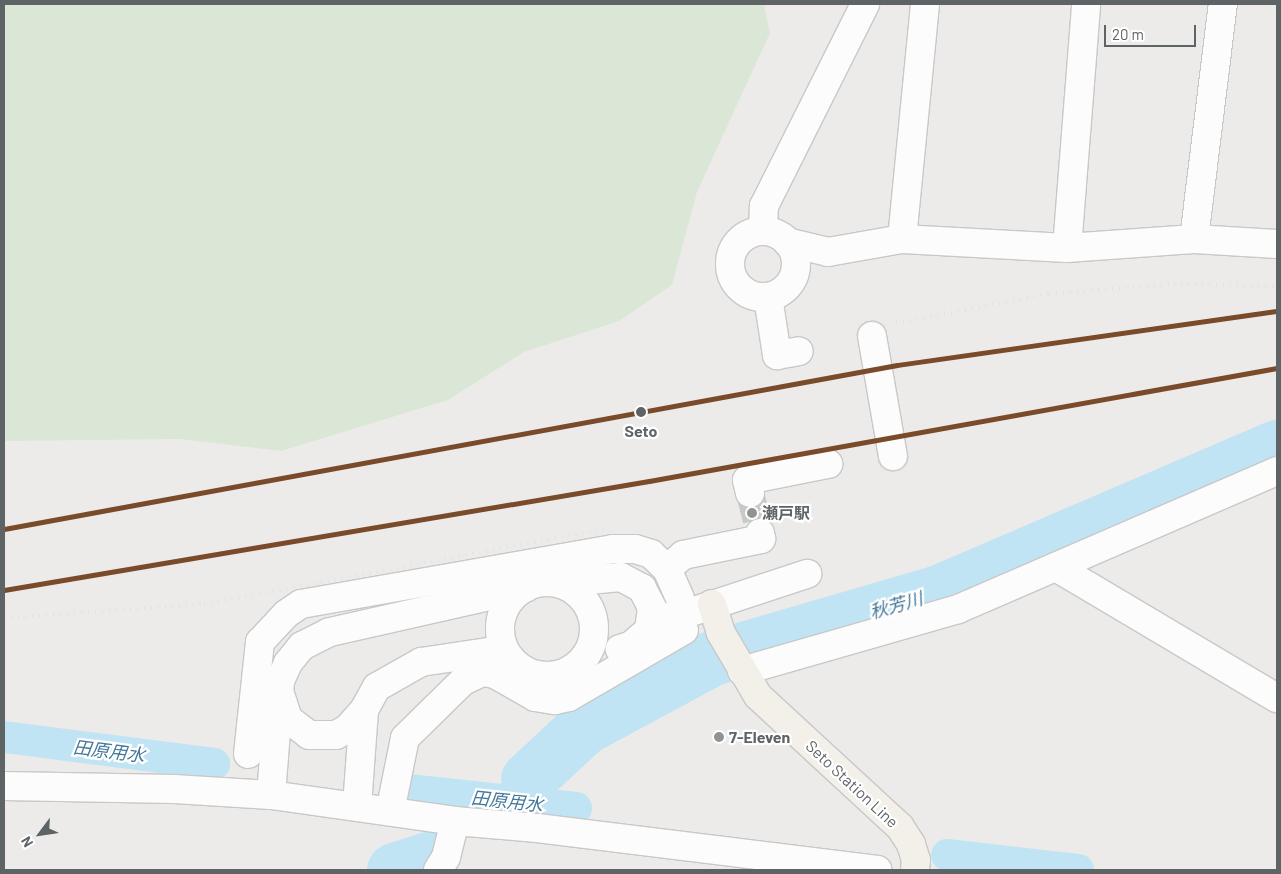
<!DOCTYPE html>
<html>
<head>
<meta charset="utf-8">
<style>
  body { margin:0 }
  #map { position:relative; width:1281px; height:874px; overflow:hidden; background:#edebe9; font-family:Barlow,"Noto Sans JP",sans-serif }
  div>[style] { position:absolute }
  .green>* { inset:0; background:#dae7d6 }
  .canal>* { height:32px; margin:-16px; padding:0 16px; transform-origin:16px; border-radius:16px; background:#c1e4f4 }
  .river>* { height:55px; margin:-27.5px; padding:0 27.5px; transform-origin:27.5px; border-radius:27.5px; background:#c1e4f4 }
  .minor-tunnel>* { height:28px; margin-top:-14px; transform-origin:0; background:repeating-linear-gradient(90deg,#c9c9c8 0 28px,transparent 0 42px) }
  .roads { filter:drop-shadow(1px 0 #c8c8c8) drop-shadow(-1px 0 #c8c8c8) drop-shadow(0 1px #c8c8c8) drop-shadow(0 -1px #c8c8c8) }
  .minor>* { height:28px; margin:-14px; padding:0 14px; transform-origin:14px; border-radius:14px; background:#fcfcfc }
  .minor>.ring { margin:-14px; padding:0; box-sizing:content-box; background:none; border:28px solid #fcfcfc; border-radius:50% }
  .major>* { height:28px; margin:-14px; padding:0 14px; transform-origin:14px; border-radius:14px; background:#f3f0ea }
  .rail>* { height:4px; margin-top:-2px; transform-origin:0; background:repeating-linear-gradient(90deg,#e3e2e2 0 1px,transparent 0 7px) }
  .rail-1>* { height:5px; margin:-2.5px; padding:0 2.5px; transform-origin:2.5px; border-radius:2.5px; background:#7a4b2a }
  .dots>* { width:14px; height:14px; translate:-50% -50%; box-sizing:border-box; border:2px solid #fff; border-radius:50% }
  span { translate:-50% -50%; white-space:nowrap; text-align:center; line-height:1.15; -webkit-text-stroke:4.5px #fff; paint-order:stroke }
  .stop-label { font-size:16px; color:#5e6366; font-weight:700 }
  .poi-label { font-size:16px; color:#5e6366; font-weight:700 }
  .left { translate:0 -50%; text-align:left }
  .street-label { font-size:16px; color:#5e6366 }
  .water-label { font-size:18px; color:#457899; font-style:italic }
  .frame { position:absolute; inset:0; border:5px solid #5e6366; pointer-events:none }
  .north { position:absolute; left:15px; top:809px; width:50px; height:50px; -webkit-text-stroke:4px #fff; paint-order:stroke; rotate:239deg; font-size:14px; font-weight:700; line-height:20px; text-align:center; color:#5e6366 }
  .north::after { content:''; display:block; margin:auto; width:18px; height:22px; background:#5e6366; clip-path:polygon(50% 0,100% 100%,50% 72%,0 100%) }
  .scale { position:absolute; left:1104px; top:25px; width:92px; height:22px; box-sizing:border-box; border:2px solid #5e6366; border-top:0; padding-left:6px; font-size:15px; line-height:18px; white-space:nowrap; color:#5e6366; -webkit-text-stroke:4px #fff; paint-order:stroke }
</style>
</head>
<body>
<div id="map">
  <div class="green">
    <div style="clip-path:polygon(4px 4px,764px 4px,770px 33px,697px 192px,672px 285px,619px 321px,524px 352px,448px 400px,281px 451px,180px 439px,4px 441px)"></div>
  </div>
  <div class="canal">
    <div style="left:4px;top:737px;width:212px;rotate:7.3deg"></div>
    <div style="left:408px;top:790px;width:169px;rotate:6.1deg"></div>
    <div style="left:947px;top:855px;width:132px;rotate:6.5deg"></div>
  </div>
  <div class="river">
    <div style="left:528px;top:779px;width:76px;rotate:-42.9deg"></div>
    <div style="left:584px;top:727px;width:145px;rotate:-28.3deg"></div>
    <div style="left:712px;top:658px;width:233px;rotate:-16.2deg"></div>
    <div style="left:936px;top:593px;width:371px;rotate:-23.2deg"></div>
    <div style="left:394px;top:870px;width:36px;rotate:-18deg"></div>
  </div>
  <div class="minor-tunnel">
    <div style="left:750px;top:493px;width:41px;rotate:76deg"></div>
  </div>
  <div class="roads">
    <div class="minor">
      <div style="left:763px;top:231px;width:25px;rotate:-88deg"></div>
      <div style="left:764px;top:206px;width:226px;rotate:-63.4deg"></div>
      <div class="ring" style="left:730px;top:231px;width:38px;height:38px"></div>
      <div style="left:902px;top:239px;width:236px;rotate:-84.4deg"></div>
      <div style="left:1194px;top:239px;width:237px;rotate:-83deg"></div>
      <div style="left:787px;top:242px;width:42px;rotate:13.7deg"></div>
      <div style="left:828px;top:252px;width:75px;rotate:-10deg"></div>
      <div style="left:902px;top:239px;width:165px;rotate:3.1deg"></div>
      <div style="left:1067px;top:248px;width:127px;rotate:-4.1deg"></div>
      <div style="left:1194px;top:239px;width:83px;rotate:3.4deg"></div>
      <div style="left:1067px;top:248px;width:245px;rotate:-85.5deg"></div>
      <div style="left:768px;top:297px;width:59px;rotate:81.2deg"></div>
      <div style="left:777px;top:355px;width:22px;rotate:-10deg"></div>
      <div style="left:872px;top:336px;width:122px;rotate:80.1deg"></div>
      <div style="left:750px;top:493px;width:13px;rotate:-103deg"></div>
      <div style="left:747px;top:480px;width:83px;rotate:-11.2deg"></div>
      <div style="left:1056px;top:567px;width:257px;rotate:30.7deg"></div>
      <div style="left:667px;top:569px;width:21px;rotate:-41deg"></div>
      <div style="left:683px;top:555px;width:80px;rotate:-11.6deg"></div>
      <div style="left:761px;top:539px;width:6px;rotate:-99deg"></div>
      <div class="ring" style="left:500px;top:582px;width:66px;height:66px"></div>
      <div style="left:557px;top:583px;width:64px;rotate:-5.4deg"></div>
      <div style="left:621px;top:577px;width:24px;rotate:28deg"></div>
      <div style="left:642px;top:588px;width:22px;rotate:63deg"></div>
      <div style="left:652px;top:608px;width:22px;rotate:98deg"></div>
      <div style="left:649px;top:630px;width:23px;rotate:139deg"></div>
      <div style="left:632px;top:645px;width:13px;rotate:162deg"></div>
      <div style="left:656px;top:619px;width:26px;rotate:-9deg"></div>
      <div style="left:682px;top:615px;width:132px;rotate:-18.2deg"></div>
      <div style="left:742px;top:671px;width:225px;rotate:-16deg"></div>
      <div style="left:958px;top:609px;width:348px;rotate:-23.4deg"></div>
      <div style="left:280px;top:694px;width:26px;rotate:72deg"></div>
      <div style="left:288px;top:719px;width:26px;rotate:37deg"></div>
      <div style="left:309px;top:735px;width:27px"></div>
      <div style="left:336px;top:735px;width:13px;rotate:-29deg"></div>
      <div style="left:347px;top:729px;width:25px;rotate:-48deg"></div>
      <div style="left:248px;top:754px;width:113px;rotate:-83.9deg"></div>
      <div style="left:260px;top:642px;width:38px;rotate:-47deg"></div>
      <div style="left:286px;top:614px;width:18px;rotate:-34deg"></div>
      <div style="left:301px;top:604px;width:317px;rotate:-10deg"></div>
      <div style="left:613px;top:549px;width:22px"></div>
      <div style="left:635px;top:549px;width:17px;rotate:17deg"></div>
      <div style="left:651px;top:554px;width:22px;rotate:43deg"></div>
      <div style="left:667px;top:569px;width:32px;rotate:66deg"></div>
      <div style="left:4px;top:786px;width:170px;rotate:1deg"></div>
      <div style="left:174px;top:789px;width:97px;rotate:3.5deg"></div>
      <div style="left:271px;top:795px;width:186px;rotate:8deg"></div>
      <div style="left:455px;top:821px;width:82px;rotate:4.9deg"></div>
      <div style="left:537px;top:828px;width:343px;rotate:7deg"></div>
      <div style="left:271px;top:795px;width:114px;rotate:-85.5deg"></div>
      <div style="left:280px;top:681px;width:20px;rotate:-66deg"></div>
      <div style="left:288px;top:663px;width:22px;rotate:-51deg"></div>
      <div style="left:302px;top:646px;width:31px;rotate:-27deg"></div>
      <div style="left:330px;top:632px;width:200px;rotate:-12.7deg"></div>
      <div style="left:393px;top:797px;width:60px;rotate:-78.5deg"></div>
      <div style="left:405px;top:738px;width:81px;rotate:-44.5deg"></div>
      <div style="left:463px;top:681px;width:21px;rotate:-25deg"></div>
      <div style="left:482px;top:672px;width:13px;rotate:9deg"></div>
      <div style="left:495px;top:674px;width:46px;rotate:29.9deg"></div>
      <div style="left:535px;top:697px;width:20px;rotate:9deg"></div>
      <div style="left:555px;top:700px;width:14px;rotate:-12deg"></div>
      <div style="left:569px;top:697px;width:133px;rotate:-30.2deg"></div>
      <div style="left:357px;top:806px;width:96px;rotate:-85.8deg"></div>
      <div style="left:364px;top:710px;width:26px;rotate:-61deg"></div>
      <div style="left:377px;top:687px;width:51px;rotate:-29.6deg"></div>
      <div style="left:421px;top:662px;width:69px;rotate:-8.4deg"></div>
      <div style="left:489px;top:652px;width:25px;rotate:21deg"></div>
      <div style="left:438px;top:870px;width:15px;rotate:-58deg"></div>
      <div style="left:446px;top:857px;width:37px;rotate:-76deg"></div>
    </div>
    <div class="major">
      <div style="left:712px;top:604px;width:30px;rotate:73deg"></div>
      <div style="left:721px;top:633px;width:73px;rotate:59.6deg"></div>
      <div style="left:758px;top:696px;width:193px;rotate:42.7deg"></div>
      <div style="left:900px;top:827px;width:20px;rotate:57deg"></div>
      <div style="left:911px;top:844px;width:17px;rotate:73deg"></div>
      <div style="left:916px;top:860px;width:10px;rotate:96deg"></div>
    </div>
  </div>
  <div class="rail">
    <div style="left:896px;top:323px;width:156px;rotate:-10.7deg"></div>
    <div style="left:1049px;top:294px;width:125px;rotate:-4.6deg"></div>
    <div style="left:1174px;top:284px;width:103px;rotate:1.1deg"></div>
    <div style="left:4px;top:618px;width:200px;rotate:-4deg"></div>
    <div style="left:204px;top:604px;width:407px;rotate:-10.6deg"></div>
  </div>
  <div class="rail-1">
    <div style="left:4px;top:529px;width:908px;rotate:-10.41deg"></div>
    <div style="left:897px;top:365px;width:384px;rotate:-8.1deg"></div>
    <div style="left:4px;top:590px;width:654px;rotate:-9.59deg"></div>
    <div style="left:649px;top:481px;width:638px;rotate:-10.2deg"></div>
  </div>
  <div class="dots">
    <div style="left:641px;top:412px;background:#5e6366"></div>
    <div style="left:752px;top:513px;background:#909394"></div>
    <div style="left:719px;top:737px;background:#909394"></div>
  </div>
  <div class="stop-label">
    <span style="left:641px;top:431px">Seto</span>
  </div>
  <div class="poi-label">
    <span class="left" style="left:762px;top:513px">瀬戸駅</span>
    <span class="left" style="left:729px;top:737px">7-Eleven</span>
  </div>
  <div class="street-label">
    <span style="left:852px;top:784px;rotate:43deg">Seto Station Line</span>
  </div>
  <div class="water-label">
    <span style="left:896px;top:605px;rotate:-16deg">秋芳川</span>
    <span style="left:109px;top:751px;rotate:7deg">田原用水</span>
    <span style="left:507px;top:801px;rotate:6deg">田原用水</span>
  </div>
  <div class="frame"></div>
  <div class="north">N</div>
  <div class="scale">20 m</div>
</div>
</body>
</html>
